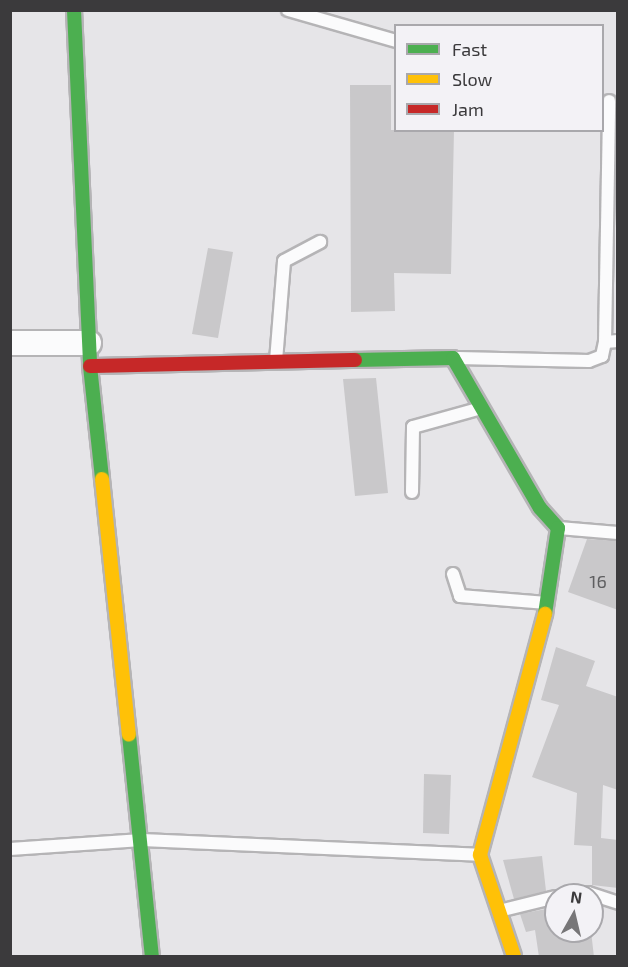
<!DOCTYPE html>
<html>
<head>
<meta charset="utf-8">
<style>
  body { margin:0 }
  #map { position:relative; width:628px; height:967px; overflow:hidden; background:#e6e5e8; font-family:"Exo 2",sans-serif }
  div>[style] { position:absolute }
  .building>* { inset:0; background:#c9c8ca }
  .roads { filter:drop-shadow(2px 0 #b5b4b6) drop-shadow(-2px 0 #b5b4b6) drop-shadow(0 2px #b5b4b6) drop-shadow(0 -2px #b5b4b6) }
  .lane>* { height:12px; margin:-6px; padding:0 6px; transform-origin:6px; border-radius:6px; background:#fbfbfc }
  .street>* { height:24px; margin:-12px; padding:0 12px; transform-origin:12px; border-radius:12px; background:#fbfbfc }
  .fast>* { height:14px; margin:-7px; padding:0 7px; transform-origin:7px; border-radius:7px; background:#4caf50 }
  .slow>* { height:14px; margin:-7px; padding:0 7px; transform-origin:7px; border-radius:7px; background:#ffc107 }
  .jam>* { height:14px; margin:-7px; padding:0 7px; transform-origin:7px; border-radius:7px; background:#c62828 }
  span { translate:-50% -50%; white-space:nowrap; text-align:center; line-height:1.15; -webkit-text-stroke:5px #f3f2f6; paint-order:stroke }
  .number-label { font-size:18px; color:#5e5e60 }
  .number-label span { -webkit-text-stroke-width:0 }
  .frame { position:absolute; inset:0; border:12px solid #3b3a3c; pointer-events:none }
  .legend { position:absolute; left:394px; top:24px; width:210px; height:108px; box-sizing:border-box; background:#f3f2f6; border:2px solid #a9a8ac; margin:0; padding:8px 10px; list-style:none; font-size:18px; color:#3b3a3c }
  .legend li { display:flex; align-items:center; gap:12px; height:30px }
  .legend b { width:30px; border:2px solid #a9a8ac }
  .north { position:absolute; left:544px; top:883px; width:60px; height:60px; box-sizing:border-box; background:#f3f2f6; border:2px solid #a9a8ac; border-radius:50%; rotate:8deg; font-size:16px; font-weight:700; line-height:24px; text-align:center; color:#3b3a3c }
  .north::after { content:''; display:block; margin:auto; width:21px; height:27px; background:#777678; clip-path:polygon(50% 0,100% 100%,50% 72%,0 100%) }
</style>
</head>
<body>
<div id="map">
  <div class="building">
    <div style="clip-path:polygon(350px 85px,391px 85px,391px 130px,454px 130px,451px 274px,394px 273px,395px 311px,351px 312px)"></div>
    <div style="clip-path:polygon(208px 248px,233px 252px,218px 338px,192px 334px)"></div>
    <div style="clip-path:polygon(376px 378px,388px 493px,355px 496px,343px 379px)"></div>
    <div style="clip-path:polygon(587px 539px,618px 541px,618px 610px,568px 592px)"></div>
    <div style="clip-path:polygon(556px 647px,595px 661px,586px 686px,618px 697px,618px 790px,603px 785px,601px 838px,618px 840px,618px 888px,592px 885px,592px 846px,574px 845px,577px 793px,532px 777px,559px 705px,541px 700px)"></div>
    <div style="clip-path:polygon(424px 774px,451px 775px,449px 834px,423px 833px)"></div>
    <div style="clip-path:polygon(542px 856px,546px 891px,514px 899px,503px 860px)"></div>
    <div style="clip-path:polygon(556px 907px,556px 931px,591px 931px,594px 957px,539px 957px,535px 930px,526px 932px,520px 914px)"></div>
  </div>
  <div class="roads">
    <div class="lane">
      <div style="left:288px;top:10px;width:112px;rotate:16deg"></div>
      <div style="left:605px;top:342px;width:241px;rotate:-89deg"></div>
      <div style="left:458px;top:358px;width:131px;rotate:1.3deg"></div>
      <div style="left:589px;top:361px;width:14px;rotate:-21deg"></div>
      <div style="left:602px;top:356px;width:14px;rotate:-78deg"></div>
      <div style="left:605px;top:342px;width:13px;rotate:-4deg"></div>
      <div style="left:276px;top:361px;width:100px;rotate:-85.4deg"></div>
      <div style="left:284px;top:261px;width:41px;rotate:-27.8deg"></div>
      <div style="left:412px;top:492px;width:65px;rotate:-89.1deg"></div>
      <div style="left:413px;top:427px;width:71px;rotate:-15.6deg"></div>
      <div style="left:559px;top:528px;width:59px;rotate:4.8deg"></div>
      <div style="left:453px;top:574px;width:23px;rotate:72deg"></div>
      <div style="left:460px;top:596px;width:87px;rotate:4.6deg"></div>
      <div style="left:10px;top:849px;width:132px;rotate:-3.9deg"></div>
      <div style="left:142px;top:840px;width:337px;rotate:2.5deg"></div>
      <div style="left:565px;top:895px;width:23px;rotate:-5deg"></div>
      <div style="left:588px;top:893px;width:32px;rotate:18deg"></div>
      <div style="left:499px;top:911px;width:59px;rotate:-13.8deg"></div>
    </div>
    <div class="street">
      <div style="left:10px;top:343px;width:79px"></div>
    </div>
    <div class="fast">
      <div style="left:74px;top:10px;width:356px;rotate:87.4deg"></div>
      <div style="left:90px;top:366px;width:114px;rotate:83.9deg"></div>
      <div style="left:355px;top:360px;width:98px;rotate:-1.2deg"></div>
      <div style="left:453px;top:358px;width:173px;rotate:59.9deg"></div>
      <div style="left:540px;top:508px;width:27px;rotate:48deg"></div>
      <div style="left:558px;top:528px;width:87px;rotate:98.6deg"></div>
      <div style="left:129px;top:735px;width:222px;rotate:84.1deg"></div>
    </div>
    <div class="slow">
      <div style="left:102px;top:479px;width:257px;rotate:84deg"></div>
      <div style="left:514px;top:956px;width:107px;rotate:-108.6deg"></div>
      <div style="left:480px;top:855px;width:250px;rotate:-74.9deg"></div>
    </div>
    <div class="jam">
      <div style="left:90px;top:366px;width:265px;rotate:-1.3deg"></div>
    </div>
  </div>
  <div class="number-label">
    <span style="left:598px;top:581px">16</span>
  </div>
  <div class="frame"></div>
  <ul class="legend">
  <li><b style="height:8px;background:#4caf50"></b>Fast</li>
  <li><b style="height:8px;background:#ffc107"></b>Slow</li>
  <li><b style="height:8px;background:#c62828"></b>Jam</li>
  </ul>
  <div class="north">N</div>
</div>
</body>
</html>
